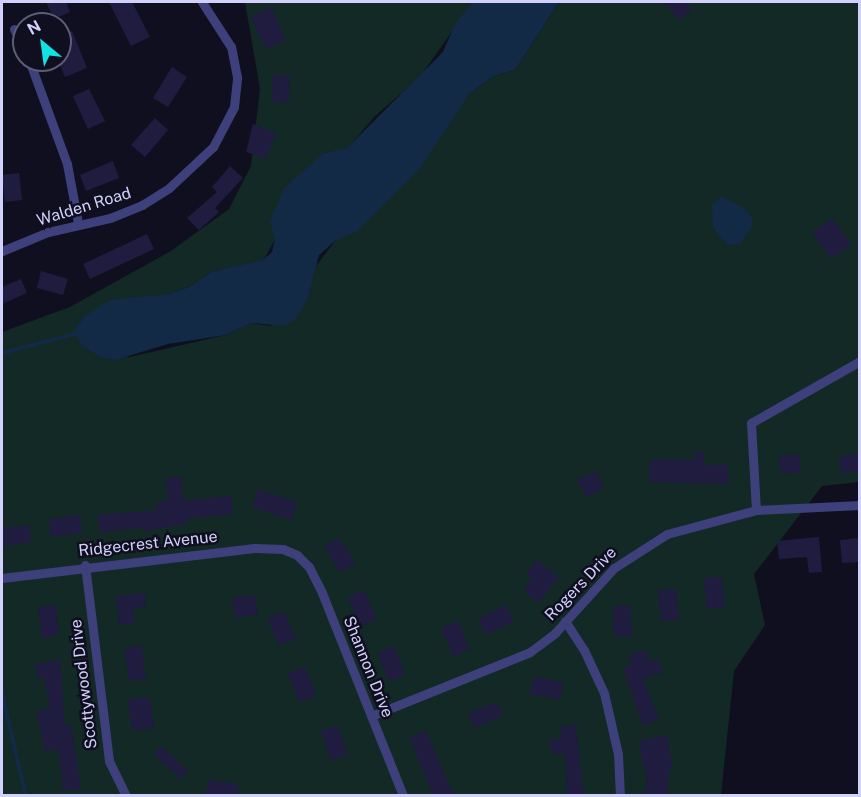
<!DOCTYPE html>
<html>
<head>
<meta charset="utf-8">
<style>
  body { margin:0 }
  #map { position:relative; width:861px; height:797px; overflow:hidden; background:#100f20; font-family:"Public Sans",sans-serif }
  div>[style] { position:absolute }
  .green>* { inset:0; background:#122926 }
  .water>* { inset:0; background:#122a45 }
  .stream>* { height:4px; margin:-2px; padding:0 2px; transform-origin:2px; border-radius:2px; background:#122a45 }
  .building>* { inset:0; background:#201c3f }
  .street>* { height:9px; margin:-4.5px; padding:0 4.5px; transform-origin:4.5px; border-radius:4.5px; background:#3d407b }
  span { translate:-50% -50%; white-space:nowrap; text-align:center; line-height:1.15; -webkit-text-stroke:5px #100f20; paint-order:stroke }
  .street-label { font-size:16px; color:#d2d1fb }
  .frame { position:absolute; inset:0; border:3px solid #d2d1fb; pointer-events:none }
  .north { position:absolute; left:12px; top:12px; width:60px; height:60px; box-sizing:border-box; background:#100f20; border:2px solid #5e5d78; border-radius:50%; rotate:331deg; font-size:16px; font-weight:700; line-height:24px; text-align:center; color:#d2d1fb }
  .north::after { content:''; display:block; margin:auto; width:21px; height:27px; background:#13e2e5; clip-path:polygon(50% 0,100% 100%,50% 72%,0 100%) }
</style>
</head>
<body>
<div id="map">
  <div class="green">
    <div style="clip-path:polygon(245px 2px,473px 2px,419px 78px,375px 116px,347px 149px,324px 153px,263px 261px,211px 272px,189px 287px,169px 294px,88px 350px,130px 357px,226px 335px,251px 323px,271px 326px,335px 241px,396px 189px,469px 94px,494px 76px,515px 70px,559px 2px,859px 2px,859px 482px,822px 486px,754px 574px,765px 625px,734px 671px,721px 795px,2px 795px,2px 332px,70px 307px,171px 251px,229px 209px,251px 166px,260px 89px)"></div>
  </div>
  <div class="water">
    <div style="clip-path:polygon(473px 2px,559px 2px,515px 70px,494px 76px,469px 94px,420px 168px,356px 232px,335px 241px,319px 255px,308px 297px,295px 320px,284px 326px,251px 323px,226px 335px,168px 344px,115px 360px,100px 357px,81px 345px,75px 333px,77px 327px,85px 316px,110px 300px,169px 294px,189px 287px,211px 272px,263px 260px,272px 252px,275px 239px,270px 222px,284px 188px,324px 153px,347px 148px,443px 52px,456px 22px)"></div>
    <div style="clip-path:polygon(722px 196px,744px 208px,752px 218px,752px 227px,740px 244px,727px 245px,713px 228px,712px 205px)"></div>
  </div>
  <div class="stream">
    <div style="left:2px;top:353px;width:80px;rotate:-14.6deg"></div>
    <div style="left:2px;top:694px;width:105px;rotate:76.8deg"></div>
  </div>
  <div class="building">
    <div style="clip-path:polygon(46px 2px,66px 2px,70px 12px,54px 19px)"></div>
    <div style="clip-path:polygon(109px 2px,132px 2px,150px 37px,131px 46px)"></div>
    <div style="clip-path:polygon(664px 2px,685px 2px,692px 10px,679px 20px)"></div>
    <div style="clip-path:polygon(271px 7px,286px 40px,266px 49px,251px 17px)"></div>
    <div style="clip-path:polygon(72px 31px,87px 68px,65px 77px,58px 60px,67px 60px,60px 36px)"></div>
    <div style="clip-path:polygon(172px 67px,187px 77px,168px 107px,153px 98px)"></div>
    <div style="clip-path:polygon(273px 75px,290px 76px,289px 103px,272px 102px)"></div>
    <div style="clip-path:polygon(89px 89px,105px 121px,88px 129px,73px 96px)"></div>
    <div style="clip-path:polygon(155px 118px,168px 130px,145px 157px,131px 145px)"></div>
    <div style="clip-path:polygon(253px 124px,276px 133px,265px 159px,246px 152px)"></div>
    <div style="clip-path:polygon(113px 161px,119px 178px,86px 191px,80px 175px)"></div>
    <div style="clip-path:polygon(230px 166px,243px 178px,215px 208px,219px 212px,199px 230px,187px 218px,217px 192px,212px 187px)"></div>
    <div style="clip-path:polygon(19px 173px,22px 200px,5px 202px,2px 175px)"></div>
    <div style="clip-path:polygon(832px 218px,851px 244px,831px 259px,812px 233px)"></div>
    <div style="clip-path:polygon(147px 234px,154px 249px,90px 279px,83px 264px)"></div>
    <div style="clip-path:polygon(41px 271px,68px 279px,63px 295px,37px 288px)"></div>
    <div style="clip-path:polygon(21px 279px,27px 293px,2px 304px,2px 287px)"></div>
    <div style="clip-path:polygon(694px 452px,704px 452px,704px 465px,728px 465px,729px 484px,649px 482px,650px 459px,695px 460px)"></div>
    <div style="clip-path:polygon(799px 454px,801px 472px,780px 474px,778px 456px)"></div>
    <div style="clip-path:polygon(860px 454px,860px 472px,841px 473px,839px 456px)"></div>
    <div style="clip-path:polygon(596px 471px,604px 488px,586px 497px,577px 480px)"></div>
    <div style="clip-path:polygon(181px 476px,183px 501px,231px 496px,233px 514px,186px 519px,187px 524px,144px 531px,144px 527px,100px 533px,98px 515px,157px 510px,156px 503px,168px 501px,165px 478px)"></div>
    <div style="clip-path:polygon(257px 489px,297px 502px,292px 520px,252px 507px)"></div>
    <div style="clip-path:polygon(80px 515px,82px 533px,51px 537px,49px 519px)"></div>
    <div style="clip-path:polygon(29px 525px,31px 542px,2px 546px,2px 528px)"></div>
    <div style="clip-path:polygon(339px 537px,355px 564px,340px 573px,324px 546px)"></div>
    <div style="clip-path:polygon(819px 537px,822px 572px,809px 573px,807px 557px,779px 559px,777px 541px)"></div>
    <div style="clip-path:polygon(859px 538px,859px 562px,842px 563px,840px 540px)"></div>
    <div style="clip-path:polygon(537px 560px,559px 578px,538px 603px,524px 591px,531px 578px,526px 573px)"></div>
    <div style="clip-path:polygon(722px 577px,725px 607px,707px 609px,704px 578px)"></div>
    <div style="clip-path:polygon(676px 589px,679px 620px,661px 621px,658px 590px)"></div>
    <div style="clip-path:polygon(364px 590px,377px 619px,361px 626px,348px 598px)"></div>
    <div style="clip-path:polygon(145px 593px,146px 607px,133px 608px,135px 623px,119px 625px,116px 596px)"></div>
    <div style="clip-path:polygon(255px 595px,258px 615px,235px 618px,232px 598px)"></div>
    <div style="clip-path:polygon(56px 605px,59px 635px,42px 638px,38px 607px)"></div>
    <div style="clip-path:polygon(506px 605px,514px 622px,486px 635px,478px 619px)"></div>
    <div style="clip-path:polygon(630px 605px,632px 636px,614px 637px,612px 606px)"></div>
    <div style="clip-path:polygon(284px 611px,296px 639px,279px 646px,267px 618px)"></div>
    <div style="clip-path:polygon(458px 621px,470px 649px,453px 656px,442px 628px)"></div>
    <div style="clip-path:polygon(141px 645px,146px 679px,129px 681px,124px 648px)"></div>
    <div style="clip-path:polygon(394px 646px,405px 675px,389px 681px,377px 653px)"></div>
    <div style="clip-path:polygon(645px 649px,650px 662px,658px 659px,663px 672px,643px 679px,659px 719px,643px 726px,623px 668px,632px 664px,629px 655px)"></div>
    <div style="clip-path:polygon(60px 660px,65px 726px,71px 725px,81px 789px,63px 791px,58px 749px,45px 751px,36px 711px,50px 709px,44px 677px,37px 678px,35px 664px)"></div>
    <div style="clip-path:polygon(305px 667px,316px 696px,299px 702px,288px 673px)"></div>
    <div style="clip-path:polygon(533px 676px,564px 683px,560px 700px,530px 694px)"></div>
    <div style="clip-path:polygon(150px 697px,154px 728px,132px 731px,128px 700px)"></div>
    <div style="clip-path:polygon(497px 702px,503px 716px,474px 728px,468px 714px)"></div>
    <div style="clip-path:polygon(338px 725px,348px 754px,331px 761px,321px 731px)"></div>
    <div style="clip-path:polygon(576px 725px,584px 795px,567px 795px,565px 753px,555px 755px,547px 741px,562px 738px,560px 727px)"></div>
    <div style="clip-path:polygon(426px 730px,443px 771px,453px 795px,433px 795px,409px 737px)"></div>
    <div style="clip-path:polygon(667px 735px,673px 769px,668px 770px,668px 795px,644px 793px,647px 781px,639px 741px)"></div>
    <div style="clip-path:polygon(161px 745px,188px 771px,180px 779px,153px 754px)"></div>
    <div style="clip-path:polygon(209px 779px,239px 785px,237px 795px,205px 795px)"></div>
  </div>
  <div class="street">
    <div style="left:14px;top:29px;width:22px;rotate:63deg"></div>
    <div style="left:29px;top:60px;width:111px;rotate:69.9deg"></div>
    <div style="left:67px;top:164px;width:60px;rotate:79.4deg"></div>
    <div style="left:2px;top:251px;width:50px;rotate:-22.4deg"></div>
    <div style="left:48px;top:232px;width:64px;rotate:-12.7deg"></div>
    <div style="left:110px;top:218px;width:35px;rotate:-22deg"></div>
    <div style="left:142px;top:205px;width:32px;rotate:-32deg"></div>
    <div style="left:169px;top:188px;width:60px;rotate:-43deg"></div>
    <div style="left:213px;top:147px;width:45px;rotate:-62.3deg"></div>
    <div style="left:234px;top:107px;width:30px;rotate:-84deg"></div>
    <div style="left:237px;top:77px;width:31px;rotate:-101deg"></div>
    <div style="left:231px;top:47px;width:54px;rotate:-122.8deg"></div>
    <div style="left:756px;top:510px;width:87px;rotate:-93.3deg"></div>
    <div style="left:751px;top:423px;width:125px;rotate:-29.6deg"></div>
    <div style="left:85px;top:565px;width:197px;rotate:83deg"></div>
    <div style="left:109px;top:761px;width:39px;rotate:64deg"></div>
    <div style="left:2px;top:578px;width:254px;rotate:-6.8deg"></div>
    <div style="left:254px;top:548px;width:29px;rotate:2deg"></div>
    <div style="left:283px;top:549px;width:15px;rotate:23deg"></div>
    <div style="left:297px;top:555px;width:17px;rotate:45deg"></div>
    <div style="left:309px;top:567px;width:29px;rotate:63deg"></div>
    <div style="left:322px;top:593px;width:219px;rotate:68.2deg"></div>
    <div style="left:565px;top:621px;width:35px;rotate:57deg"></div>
    <div style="left:584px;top:650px;width:47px;rotate:65.1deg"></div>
    <div style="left:604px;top:693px;width:63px;rotate:77.1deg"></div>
    <div style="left:618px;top:754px;width:42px;rotate:87.3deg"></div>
    <div style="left:371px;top:716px;width:171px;rotate:-21.9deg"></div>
    <div style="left:530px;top:652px;width:31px;rotate:-37deg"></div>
    <div style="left:555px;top:633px;width:88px;rotate:-47.8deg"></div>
    <div style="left:614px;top:568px;width:63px;rotate:-32.7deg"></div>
    <div style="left:667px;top:534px;width:92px;rotate:-15.1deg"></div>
    <div style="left:756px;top:510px;width:104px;rotate:-2.8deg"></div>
  </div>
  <div class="street-label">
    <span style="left:84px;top:207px;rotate:-17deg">Walden Road</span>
    <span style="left:148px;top:544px;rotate:-6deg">Ridgecrest Avenue</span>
    <span style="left:581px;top:584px;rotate:-46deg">Rogers Drive</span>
    <span style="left:368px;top:667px;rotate:68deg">Shannon Drive</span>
    <span style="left:84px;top:684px;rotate:-97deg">Scottywood Drive</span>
  </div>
  <div class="frame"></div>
  <div class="north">N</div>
</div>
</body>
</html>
